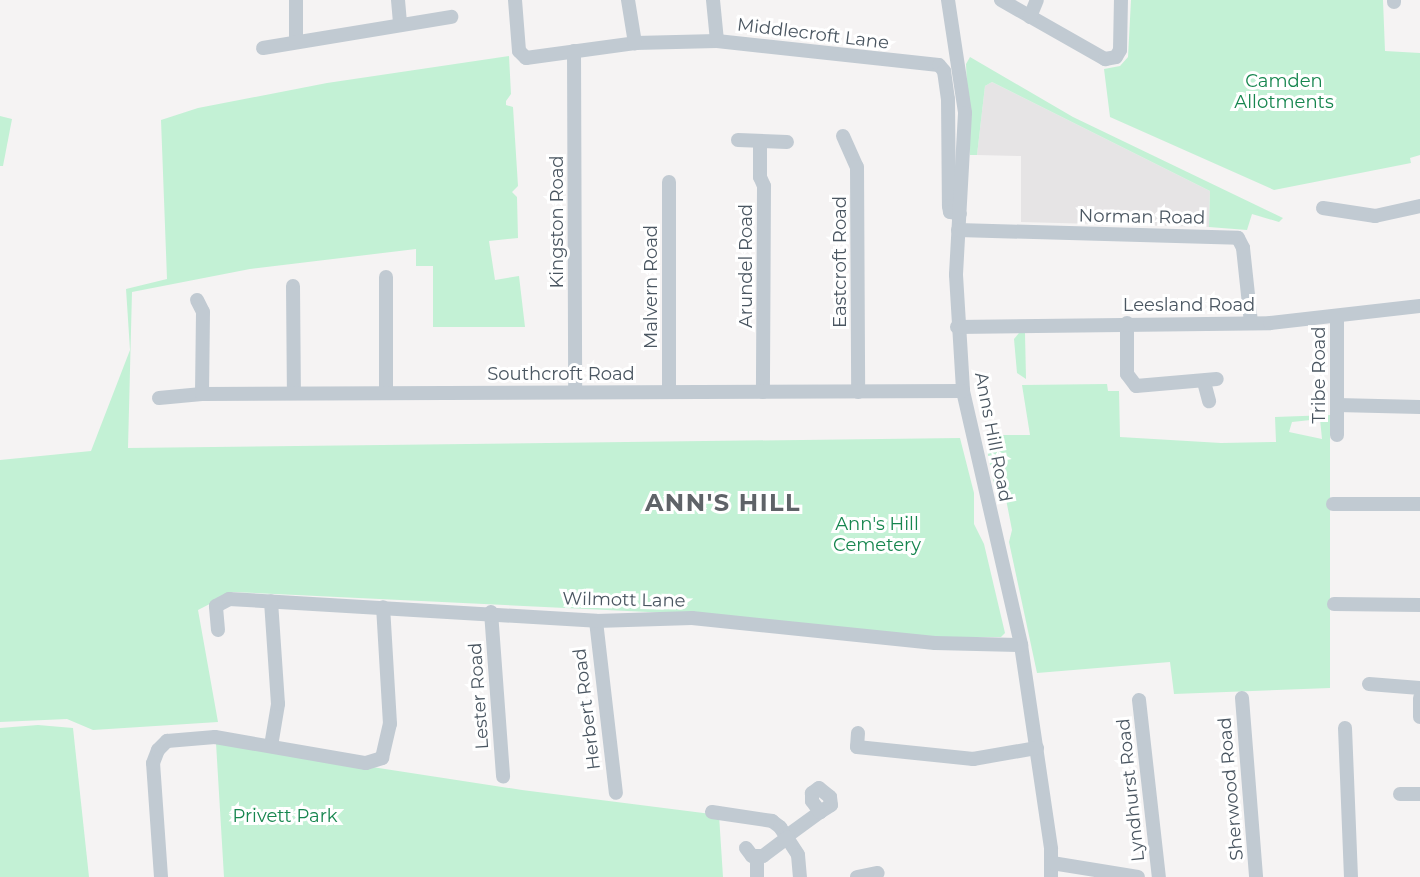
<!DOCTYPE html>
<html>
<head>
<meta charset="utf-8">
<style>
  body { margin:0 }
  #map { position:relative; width:1420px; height:877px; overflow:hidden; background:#f5f3f3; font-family:Montserrat,sans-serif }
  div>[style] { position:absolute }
  .education>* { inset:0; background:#e6e4e5 }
  .green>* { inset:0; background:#c3f1d5 }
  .minor>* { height:14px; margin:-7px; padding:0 7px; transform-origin:7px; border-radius:7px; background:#c1cad2 }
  span { translate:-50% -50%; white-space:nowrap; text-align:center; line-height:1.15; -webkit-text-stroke:6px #fff; paint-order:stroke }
  .street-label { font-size:18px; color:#4a5661 }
  .park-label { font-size:18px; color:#17864f }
  .district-label { font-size:24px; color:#5f6368; font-weight:700; letter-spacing:1.5px }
</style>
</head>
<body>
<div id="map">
  <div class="education">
    <div style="clip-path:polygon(992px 82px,1210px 191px,1209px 227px,1021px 222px,1021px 156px,977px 155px,985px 86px)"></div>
  </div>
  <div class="green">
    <div style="clip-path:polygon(1131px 0,1383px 0,1385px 51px,1420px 53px,1420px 155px,1410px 158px,1411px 163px,1274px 190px,1110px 117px,1104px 69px,1120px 66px,1128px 57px)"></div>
    <div style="clip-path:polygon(509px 56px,511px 94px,506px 101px,506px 105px,513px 107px,518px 186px,512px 192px,517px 197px,518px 238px,489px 241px,495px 280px,519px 276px,525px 327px,433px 327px,433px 266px,416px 266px,416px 249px,250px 269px,132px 292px,128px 448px,960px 438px,974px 493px,974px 524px,984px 544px,1005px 633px,1001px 637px,928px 637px,669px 613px,233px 592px,198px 610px,218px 722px,93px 730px,67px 719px,0 722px,0 460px,91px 451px,130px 350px,126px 289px,167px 279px,161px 120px,198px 108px,327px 83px)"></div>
    <div style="clip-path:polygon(970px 57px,1073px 117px,1283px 218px,1279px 222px,1252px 214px,1247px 230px,1209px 227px,1210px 191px,992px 82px,985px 86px,977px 155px,970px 155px,966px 64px)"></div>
    <div style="clip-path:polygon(0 116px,12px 119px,3px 166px,0 166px)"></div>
    <div style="clip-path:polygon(1019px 333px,1025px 333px,1026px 379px,1017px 373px,1014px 339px)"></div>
    <div style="clip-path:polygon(evenodd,1107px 384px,1108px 391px,1119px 391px,1120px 437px,1221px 443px,1276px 442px,1275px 417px,1330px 415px,1330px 688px,1174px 694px,1170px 662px,1037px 673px,1009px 542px,1012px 530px,1005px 494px,994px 484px,984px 435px,1030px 435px,1022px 385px,1107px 384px,1320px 419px,1322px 439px,1289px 432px,1292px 422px,1320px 419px)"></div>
    <div style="clip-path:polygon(38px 725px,73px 728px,89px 877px,0 877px,0 728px)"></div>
    <div style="clip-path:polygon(216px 743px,522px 790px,719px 815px,723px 877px,224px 877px)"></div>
  </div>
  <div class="minor">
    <div style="left:296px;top:0;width:41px;rotate:90deg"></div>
    <div style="left:398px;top:0;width:24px;rotate:85deg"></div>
    <div style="left:515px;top:0;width:51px;rotate:85.5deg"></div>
    <div style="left:519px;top:51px;width:10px;rotate:45deg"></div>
    <div style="left:526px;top:58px;width:110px;rotate:-7.8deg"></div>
    <div style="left:635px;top:43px;width:82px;rotate:-1.4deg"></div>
    <div style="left:717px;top:41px;width:223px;rotate:6.2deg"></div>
    <div style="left:939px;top:65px;width:8px;rotate:50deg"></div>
    <div style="left:944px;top:71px;width:28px;rotate:82deg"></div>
    <div style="left:948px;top:99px;width:107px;rotate:89.5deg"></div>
    <div style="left:949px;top:206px;width:6px;rotate:81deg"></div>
    <div style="left:950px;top:212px;width:10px;rotate:11deg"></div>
    <div style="left:628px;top:0;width:44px;rotate:80.8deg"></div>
    <div style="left:713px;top:0;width:41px;rotate:84.4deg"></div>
    <div style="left:948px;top:0;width:114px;rotate:81.4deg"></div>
    <div style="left:965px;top:113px;width:162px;rotate:93.2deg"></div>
    <div style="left:956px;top:275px;width:116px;rotate:86.5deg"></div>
    <div style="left:963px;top:391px;width:261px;rotate:77.1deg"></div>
    <div style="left:1021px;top:645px;width:206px;rotate:81.6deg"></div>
    <div style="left:1051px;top:849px;width:28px;rotate:90deg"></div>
    <div style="left:1001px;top:0;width:120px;rotate:29.6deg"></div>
    <div style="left:1105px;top:59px;width:11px;rotate:-10deg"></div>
    <div style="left:1116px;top:57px;width:8px;rotate:-60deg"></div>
    <div style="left:1120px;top:50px;width:50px;rotate:-88.9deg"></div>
    <div style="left:1394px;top:2px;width:2px;rotate:-90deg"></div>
    <div style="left:1030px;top:17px;width:18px;rotate:-68deg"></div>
    <div style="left:263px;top:48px;width:191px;rotate:-9.4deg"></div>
    <div style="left:574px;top:51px;width:341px;rotate:89.8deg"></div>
    <div style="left:843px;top:136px;width:34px;rotate:66deg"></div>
    <div style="left:857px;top:167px;width:225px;rotate:89.7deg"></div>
    <div style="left:738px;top:140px;width:49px;rotate:2.3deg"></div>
    <div style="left:760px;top:141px;width:36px;rotate:90deg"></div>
    <div style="left:760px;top:177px;width:10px;rotate:66deg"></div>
    <div style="left:764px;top:186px;width:206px;rotate:90.3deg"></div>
    <div style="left:1323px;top:208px;width:53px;rotate:8.7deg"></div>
    <div style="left:1375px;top:216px;width:46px;rotate:-12.5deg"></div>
    <div style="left:958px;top:230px;width:280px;rotate:1.6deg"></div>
    <div style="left:1238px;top:238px;width:11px;rotate:63deg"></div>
    <div style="left:1243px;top:248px;width:75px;rotate:83.9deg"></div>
    <div style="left:386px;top:277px;width:116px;rotate:90deg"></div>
    <div style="left:293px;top:286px;width:107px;rotate:89.5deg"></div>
    <div style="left:197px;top:300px;width:13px;rotate:63deg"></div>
    <div style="left:203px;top:312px;width:82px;rotate:90.7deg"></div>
    <div style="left:1127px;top:323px;width:51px;rotate:90deg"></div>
    <div style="left:1127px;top:374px;width:15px;rotate:53deg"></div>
    <div style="left:1136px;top:386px;width:81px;rotate:-4.9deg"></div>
    <div style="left:957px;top:327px;width:313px;rotate:-0.7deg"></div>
    <div style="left:1270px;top:323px;width:151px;rotate:-6.5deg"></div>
    <div style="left:1204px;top:382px;width:20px;rotate:75deg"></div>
    <div style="left:669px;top:392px;width:210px;rotate:-90deg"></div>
    <div style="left:159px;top:398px;width:43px;rotate:-5.3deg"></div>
    <div style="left:202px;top:394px;width:761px;rotate:-0.23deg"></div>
    <div style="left:1337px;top:405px;width:83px;rotate:1.4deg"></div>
    <div style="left:1337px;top:435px;width:119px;rotate:-90deg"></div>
    <div style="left:1333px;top:504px;width:87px"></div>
    <div style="left:1334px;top:604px;width:86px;rotate:0.7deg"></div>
    <div style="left:491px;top:612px;width:165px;rotate:85.8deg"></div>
    <div style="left:596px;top:621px;width:173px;rotate:83.4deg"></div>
    <div style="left:218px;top:630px;width:24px;rotate:-95deg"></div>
    <div style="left:216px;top:606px;width:15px;rotate:-28deg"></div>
    <div style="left:229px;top:599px;width:368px;rotate:3.4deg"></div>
    <div style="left:596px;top:621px;width:96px;rotate:-1.8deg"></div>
    <div style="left:692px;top:618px;width:244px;rotate:5.9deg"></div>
    <div style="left:935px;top:643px;width:86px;rotate:1.3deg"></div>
    <div style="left:1369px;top:684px;width:51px;rotate:4.5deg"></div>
    <div style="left:1242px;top:698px;width:180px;rotate:85.5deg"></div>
    <div style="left:1420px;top:698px;width:19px;rotate:90deg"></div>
    <div style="left:1139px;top:700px;width:178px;rotate:83.6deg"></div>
    <div style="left:1345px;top:728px;width:149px;rotate:87.7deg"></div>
    <div style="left:858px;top:733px;width:14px;rotate:94deg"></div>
    <div style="left:857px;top:747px;width:117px;rotate:5.9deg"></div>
    <div style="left:973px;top:759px;width:65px;rotate:-9.8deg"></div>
    <div style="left:271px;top:746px;width:43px;rotate:-80.5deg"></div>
    <div style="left:278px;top:704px;width:103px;rotate:-93.9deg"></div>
    <div style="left:1400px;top:794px;width:20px"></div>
    <div style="left:712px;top:812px;width:61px;rotate:8.5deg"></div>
    <div style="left:772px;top:821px;width:10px;rotate:37deg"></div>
    <div style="left:780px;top:827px;width:33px;rotate:57deg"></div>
    <div style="left:798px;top:855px;width:22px;rotate:85deg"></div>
    <div style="left:787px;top:836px;width:41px;rotate:-36deg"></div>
    <div style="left:820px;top:812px;width:13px;rotate:-32deg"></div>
    <div style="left:831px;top:805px;width:8px;rotate:-97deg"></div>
    <div style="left:830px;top:797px;width:14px;rotate:-141deg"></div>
    <div style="left:819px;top:788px;width:9px;rotate:144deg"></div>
    <div style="left:812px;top:793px;width:8px;rotate:90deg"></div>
    <div style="left:812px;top:801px;width:14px;rotate:54deg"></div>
    <div style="left:746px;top:848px;width:10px;rotate:53deg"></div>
    <div style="left:752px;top:856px;width:11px"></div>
    <div style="left:763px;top:856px;width:31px;rotate:-37deg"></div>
    <div style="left:1052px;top:863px;width:87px;rotate:9.2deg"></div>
    <div style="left:161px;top:877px;width:114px;rotate:-94deg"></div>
    <div style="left:153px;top:763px;width:14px;rotate:-69deg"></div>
    <div style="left:158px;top:750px;width:13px;rotate:-45deg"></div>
    <div style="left:167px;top:741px;width:48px;rotate:-4.8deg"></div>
    <div style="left:215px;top:737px;width:153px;rotate:9.8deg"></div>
    <div style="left:366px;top:763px;width:17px;rotate:-17deg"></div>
    <div style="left:382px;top:758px;width:35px;rotate:-77deg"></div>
    <div style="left:390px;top:724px;width:117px;rotate:-93.4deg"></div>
    <div style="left:757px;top:877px;width:21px;rotate:-90deg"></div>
    <div style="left:857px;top:877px;width:21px;rotate:-11deg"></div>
  </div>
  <div class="street-label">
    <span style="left:813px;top:34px;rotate:7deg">Middlecroft Lane</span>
    <span style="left:1142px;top:217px;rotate:1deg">Norman Road</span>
    <span style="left:557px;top:222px;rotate:-90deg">Kingston Road</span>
    <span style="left:840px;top:262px;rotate:-90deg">Eastcroft Road</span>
    <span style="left:746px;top:266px;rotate:-90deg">Arundel Road</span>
    <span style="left:651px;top:287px;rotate:-90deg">Malvern Road</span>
    <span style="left:1189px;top:305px">Leesland Road</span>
    <span style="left:561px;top:374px">Southcroft Road</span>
    <span style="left:1319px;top:375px;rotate:-90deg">Tribe Road</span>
    <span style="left:993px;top:437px;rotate:79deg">Anns Hill Road</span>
    <span style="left:624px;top:600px;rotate:1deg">Wilmott Lane</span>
    <span style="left:479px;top:696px;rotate:-94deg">Lester Road</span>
    <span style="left:587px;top:709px;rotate:-97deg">Herbert Road</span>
    <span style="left:1231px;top:789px;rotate:-95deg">Sherwood Road</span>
    <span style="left:1131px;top:790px;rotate:-96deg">Lyndhurst Road</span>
  </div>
  <div class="park-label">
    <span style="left:1284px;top:92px">Camden<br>Allotments</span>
    <span style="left:877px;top:535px">Ann's Hill<br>Cemetery</span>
    <span style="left:285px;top:816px">Privett Park</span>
  </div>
  <div class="district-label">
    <span style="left:723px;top:503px">ANN'S HILL</span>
  </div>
</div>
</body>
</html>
